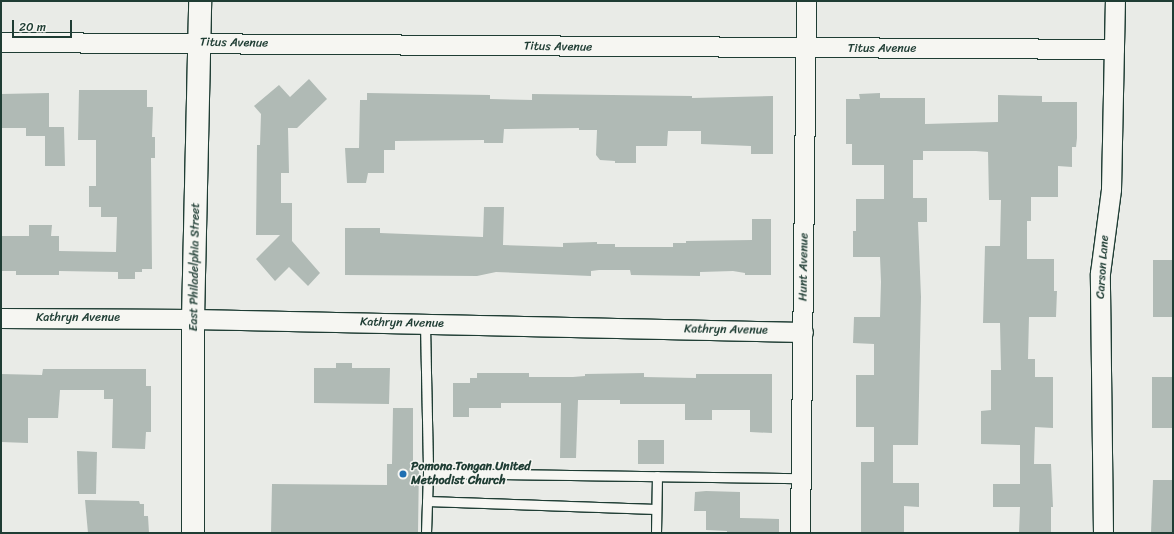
<!DOCTYPE html>
<html>
<head>
<meta charset="utf-8">
<style>
  body { margin:0 }
  #map { position:relative; width:1174px; height:534px; overflow:hidden; background:#e9ebe7; font-family:Sriracha,sans-serif }
  div>[style] { position:absolute }
  .building>* { inset:0; background:#b0bab5 }
  .roads { filter:drop-shadow(1px 0 #1f3d34) drop-shadow(-1px 0 #1f3d34) drop-shadow(0 1px #1f3d34) drop-shadow(0 -1px #1f3d34) }
  .service>* { height:9px; margin:-4.5px; padding:0 4.5px; transform-origin:4.5px; border-radius:4.5px; background:#f6f6f2 }
  .minor>* { height:19px; margin:-9.5px; padding:0 9.5px; transform-origin:9.5px; border-radius:9.5px; background:#f6f6f2 }
  .tertiary>* { height:22px; margin:-11px; padding:0 11px; transform-origin:11px; border-radius:11px; background:#f6f6f2 }
  .dots>* { width:11px; height:11px; translate:-50% -50%; box-sizing:border-box; border:2px solid #f6f6f2; border-radius:50% }
  span { translate:-50% -50%; white-space:nowrap; text-align:center; line-height:1.15; -webkit-text-stroke:3px #f6f6f2; paint-order:stroke }
  .street-label { font-size:12px; color:#1f3d34 }
  .poi-label { font-size:12px; color:#1f3d34; font-weight:700 }
  .left { translate:0 -50%; text-align:left }
  .frame { position:absolute; inset:0; border:2px solid #1f3d34; pointer-events:none }
  .scale { position:absolute; left:12px; top:20px; width:60px; height:18px; box-sizing:border-box; border:2px solid #1f3d34; border-top:0; padding-left:5px; font-size:12px; line-height:14px; white-space:nowrap; color:#1f3d34; -webkit-text-stroke:3px #f6f6f2; paint-order:stroke }
</style>
</head>
<body>
<div id="map">
  <div class="building">
    <div style="clip-path:polygon(309px 79px,327px 99px,297px 128px,288px 128px,289px 173px,281px 173px,281px 203px,292px 203px,292px 241px,320px 273px,308px 286px,289px 267px,275px 281px,256px 259px,280px 235px,256px 235px,257px 145px,260px 145px,261px 114px,254px 106px,279px 85px,290px 97px)"></div>
    <div style="clip-path:polygon(79px 90px,147px 90px,147px 107px,153px 107px,152px 137px,155px 137px,155px 158px,151px 158px,152px 269px,142px 269px,142px 272px,135px 272px,135px 279px,118px 279px,118px 272px,59px 271px,59px 275px,16px 275px,16px 271px,1px 271px,1px 236px,29px 236px,29px 225px,52px 225px,51px 236px,59px 236px,59px 251px,116px 252px,117px 217px,101px 217px,101px 207px,89px 207px,89px 186px,96px 186px,96px 140px,78px 140px)"></div>
    <div style="clip-path:polygon(49px 93px,49px 127px,64px 127px,65px 166px,45px 166px,45px 136px,26px 136px,26px 128px,1px 128px,1px 94px)"></div>
    <div style="clip-path:polygon(367px 93px,490px 95px,490px 99px,532px 100px,532px 94px,692px 96px,692px 98px,773px 96px,773px 154px,751px 154px,751px 146px,701px 144px,701px 131px,668px 131px,667px 146px,636px 146px,636px 163px,615px 163px,615px 161px,600px 160px,596px 155px,597px 130px,579px 130px,579px 128px,504px 129px,503px 143px,484px 143px,484px 140px,395px 141px,395px 150px,384px 150px,384px 173px,368px 173px,366px 183px,347px 183px,345px 148px,359px 148px,360px 100px,367px 100px)"></div>
    <div style="clip-path:polygon(880px 93px,880px 98px,925px 98px,925px 124px,998px 122px,998px 95px,1042px 96px,1042px 102px,1077px 102px,1077px 138px,1076px 147px,1072px 147px,1072px 167px,1058px 166px,1058px 197px,1031px 197px,1031px 221px,1027px 221px,1027px 259px,1054px 259px,1054px 291px,1057px 291px,1056px 317px,1029px 317px,1028px 359px,1035px 359px,1035px 377px,1053px 377px,1053px 428px,1035px 427px,1034px 464px,1051px 464px,1053px 507px,1051px 507px,1051px 533px,1019px 533px,1020px 507px,993px 507px,993px 484px,1020px 484px,1020px 445px,981px 444px,981px 411px,991px 410px,991px 370px,1001px 370px,1000px 323px,983px 323px,985px 246px,1000px 246px,1001px 200px,989px 200px,988px 152px,976px 151px,923px 151px,923px 160px,913px 160px,913px 198px,927px 198px,927px 222px,918px 222px,921px 297px,918px 445px,893px 445px,893px 483px,919px 483px,919px 507px,904px 506px,904px 533px,861px 533px,861px 462px,874px 462px,874px 427px,856px 427px,856px 375px,874px 375px,874px 344px,853px 343px,854px 317px,880px 317px,881px 282px,880px 257px,853px 257px,853px 231px,856px 231px,856px 199px,884px 199px,884px 165px,852px 165px,852px 144px,846px 144px,846px 99px,860px 99px,859px 94px)"></div>
    <div style="clip-path:polygon(484px 207px,504px 207px,503px 245px,563px 247px,563px 243px,597px 242px,597px 244px,615px 244px,615px 247px,673px 247px,673px 243px,686px 243px,686px 241px,752px 240px,752px 219px,771px 219px,771px 275px,745px 275px,745px 273px,733px 271px,700px 272px,700px 276px,631px 275px,630px 270px,599px 270px,591px 271px,591px 276px,496px 272px,477px 276px,345px 275px,345px 228px,380px 228px,380px 233px,483px 237px)"></div>
    <div style="clip-path:polygon(1153px 260px,1173px 260px,1173px 317px,1153px 317px)"></div>
    <div style="clip-path:polygon(336px 363px,352px 363px,352px 368px,390px 368px,389px 404px,314px 403px,314px 368px,336px 368px)"></div>
    <div style="clip-path:polygon(43px 369px,146px 369px,146px 386px,151px 386px,151px 432px,146px 432px,145px 449px,112px 448px,113px 399px,104px 399px,104px 390px,60px 390px,58px 418px,28px 418px,28px 443px,1px 442px,1px 374px,42px 375px)"></div>
    <div style="clip-path:polygon(477px 373px,529px 373px,529px 377px,573px 377px,585px 376px,585px 374px,644px 373px,644px 377px,696px 378px,696px 374px,772px 374px,772px 433px,750px 432px,750px 410px,712px 410px,712px 420px,685px 420px,685px 404px,620px 404px,620px 400px,578px 400px,576px 458px,560px 458px,561px 403px,501px 403px,501px 408px,469px 408px,469px 417px,453px 417px,453px 383px,470px 383px,470px 378px,477px 378px)"></div>
    <div style="clip-path:polygon(1152px 377px,1173px 377px,1173px 428px,1152px 428px)"></div>
    <div style="clip-path:polygon(393px 408px,413px 408px,413px 463px,419px 463px,418px 533px,271px 533px,272px 484px,387px 485px,387px 464px,392px 464px)"></div>
    <div style="clip-path:polygon(638px 440px,664px 440px,664px 464px,638px 464px)"></div>
    <div style="clip-path:polygon(77px 451px,97px 452px,96px 494px,78px 494px)"></div>
    <div style="clip-path:polygon(1153px 480px,1173px 480px,1173px 533px,1151px 533px)"></div>
    <div style="clip-path:polygon(706px 491px,740px 492px,740px 518px,779px 519px,779px 533px,727px 533px,727px 531px,706px 530px,706px 511px,694px 511px,695px 492px)"></div>
    <div style="clip-path:polygon(85px 500px,139px 501px,140px 504px,144px 504px,144px 516px,148px 516px,149px 533px,88px 533px)"></div>
  </div>
  <div class="roads">
    <div class="service">
      <div style="left:425px;top:324px;width:149px;rotate:88.8deg"></div>
      <div style="left:428px;top:473px;width:373px;rotate:0.8deg"></div>
      <div style="left:427px;top:501px;width:229px;rotate:2deg"></div>
      <div style="left:426px;top:533px;width:60px;rotate:-88.1deg"></div>
      <div style="left:656px;top:533px;width:57px;rotate:-89deg"></div>
    </div>
    <div class="minor">
      <div style="left:1px;top:42px;width:1113px;rotate:0.36deg"></div>
      <div style="left:1px;top:318px;width:192px;rotate:0.3deg"></div>
      <div style="left:193px;top:319px;width:610px;rotate:1.22deg"></div>
      <div style="left:800px;top:533px;width:532px;rotate:-89.35deg"></div>
      <div style="left:1103px;top:533px;width:260px;rotate:-90.7deg"></div>
      <div style="left:1100px;top:273px;width:85px;rotate:-82.5deg"></div>
      <div style="left:1111px;top:189px;width:188px;rotate:-88.8deg"></div>
    </div>
    <div class="tertiary">
      <div style="left:193px;top:533px;width:214px;rotate:-90deg"></div>
      <div style="left:193px;top:319px;width:318px;rotate:-88.7deg"></div>
    </div>
  </div>
  <div class="dots">
    <div style="left:403px;top:474px;background:#1f6fb2"></div>
  </div>
  <div class="street-label">
    <span style="left:234px;top:43px;rotate:1deg">Titus Avenue</span>
    <span style="left:558px;top:47px;rotate:1deg">Titus Avenue</span>
    <span style="left:882px;top:49px">Titus Avenue</span>
    <span style="left:195px;top:267px;rotate:-89deg">East Philadelphia Street</span>
    <span style="left:804px;top:267px;rotate:-89deg">Hunt Avenue</span>
    <span style="left:1103px;top:267px;rotate:-86deg">Carson Lane</span>
    <span style="left:78px;top:318px">Kathryn Avenue</span>
    <span style="left:402px;top:323px;rotate:1deg">Kathryn Avenue</span>
    <span style="left:726px;top:330px;rotate:1deg">Kathryn Avenue</span>
  </div>
  <div class="poi-label">
    <span class="left" style="left:411px;top:474px">Pomona Tongan United<br>Methodist Church</span>
  </div>
  <div class="frame"></div>
  <div class="scale">20 m</div>
</div>
</body>
</html>
